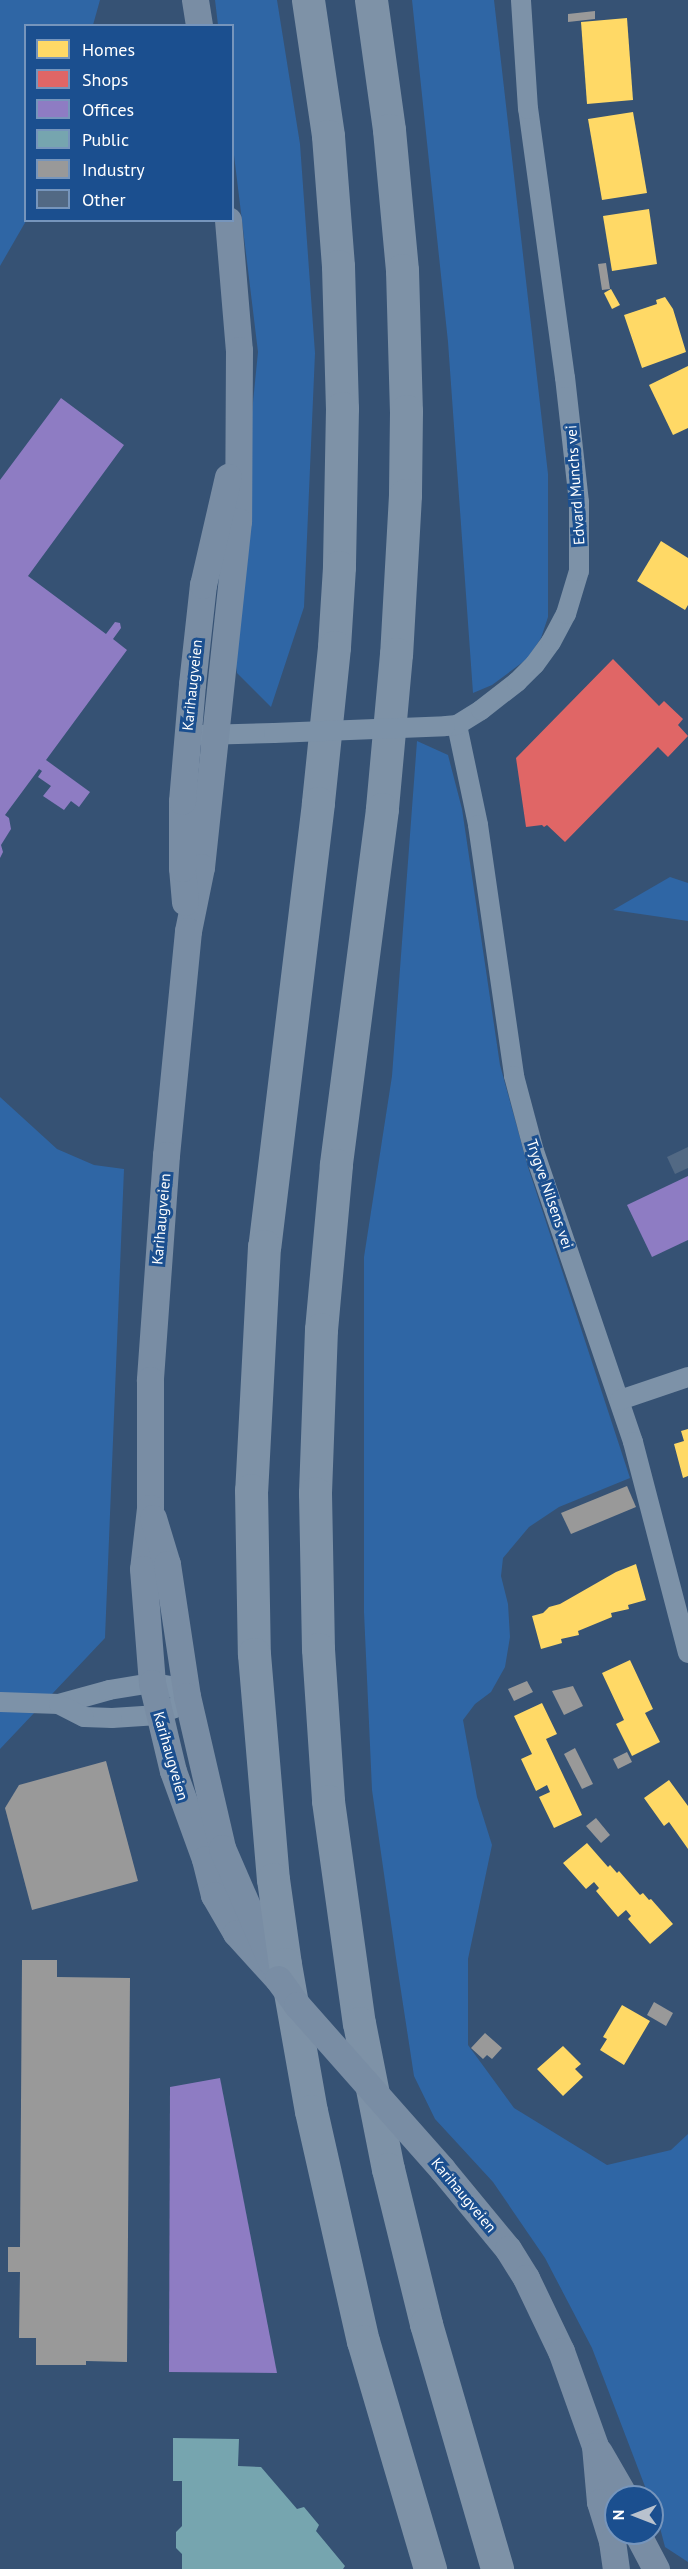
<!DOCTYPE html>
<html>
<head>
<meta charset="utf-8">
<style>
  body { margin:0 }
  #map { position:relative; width:688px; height:2569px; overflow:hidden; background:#365274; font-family:"PT Sans",sans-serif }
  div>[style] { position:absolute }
  .green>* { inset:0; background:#2f66a5 }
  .homes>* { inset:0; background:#ffd966 }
  .shops>* { inset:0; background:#e06666 }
  .offices>* { inset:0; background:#8e7cc3 }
  .public>* { inset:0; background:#76a5af }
  .industry>* { inset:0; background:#999 }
  .building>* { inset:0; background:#526984 }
  .street>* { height:20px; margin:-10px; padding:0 10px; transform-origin:10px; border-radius:10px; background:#7d92a8 }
  .secondary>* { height:27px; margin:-13.5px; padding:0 13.5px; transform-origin:13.5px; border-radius:13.5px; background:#798da4 }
  .highway>* { height:33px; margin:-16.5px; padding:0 16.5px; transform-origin:16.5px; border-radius:16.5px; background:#7e92a7 }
  .street-bridge>* { height:20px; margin:-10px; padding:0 10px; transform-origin:10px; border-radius:10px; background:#7d92a8 }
  .secondary-bridge>* { height:27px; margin:-13.5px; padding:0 13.5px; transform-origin:13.5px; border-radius:13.5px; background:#798da4 }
  span { translate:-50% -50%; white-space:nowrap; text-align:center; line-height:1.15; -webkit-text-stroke:6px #1b4f8f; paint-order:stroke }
  .street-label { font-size:15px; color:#fff }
  .legend { position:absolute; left:24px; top:24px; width:210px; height:198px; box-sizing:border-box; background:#1b4f8f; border:2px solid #7695bc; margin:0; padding:8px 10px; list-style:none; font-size:18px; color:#fff }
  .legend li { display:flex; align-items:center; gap:12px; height:30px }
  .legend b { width:30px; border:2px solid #7695bc }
  .north { position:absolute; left:604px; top:2485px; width:60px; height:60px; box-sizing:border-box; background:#1b4f8f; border:2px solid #7695bc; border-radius:50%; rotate:270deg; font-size:16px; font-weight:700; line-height:24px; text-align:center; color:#fff }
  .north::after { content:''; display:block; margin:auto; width:21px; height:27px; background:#b9c2ce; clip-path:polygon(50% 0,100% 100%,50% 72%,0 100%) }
</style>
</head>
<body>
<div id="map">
  <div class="green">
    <div style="clip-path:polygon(0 0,100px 0,93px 25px,26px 26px,26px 221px,0 266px)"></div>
    <div style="clip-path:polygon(215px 0,277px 0,300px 144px,315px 353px,304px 607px,271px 707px,237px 673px,231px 622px,258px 352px,233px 147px,232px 26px,218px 25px)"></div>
    <div style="clip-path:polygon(412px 0,494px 0,548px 474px,548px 617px,541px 638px,527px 659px,492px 685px,473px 693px,448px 342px)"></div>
    <div style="clip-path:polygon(417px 741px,448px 755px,462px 809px,500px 1065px,528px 1167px,630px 1478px,559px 1507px,529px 1527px,503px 1558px,501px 1576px,508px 1604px,510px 1637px,505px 1667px,491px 1692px,475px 1704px,463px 1720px,477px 1797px,492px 1845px,468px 1959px,468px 2045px,514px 2108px,607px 2165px,671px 2150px,688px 2134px,688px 2562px,665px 2547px,652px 2497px,649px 2497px,592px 2348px,545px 2258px,493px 2182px,435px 2119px,414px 2076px,397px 1965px,372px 1790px,364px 1612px,364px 1257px,392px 1076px)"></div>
    <div style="clip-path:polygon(670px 877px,688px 883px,688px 921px,613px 910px)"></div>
    <div style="clip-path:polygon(0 1097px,57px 1149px,94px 1165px,124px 1169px,105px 1638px,0 1749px)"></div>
  </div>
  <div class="homes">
    <div style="clip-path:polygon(627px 18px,633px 100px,587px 104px,581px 22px)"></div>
    <div style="clip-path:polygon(633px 112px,647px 193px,602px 200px,588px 119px)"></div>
    <div style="clip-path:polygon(649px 209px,657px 264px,612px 271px,603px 216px)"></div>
    <div style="clip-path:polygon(611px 289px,620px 305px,612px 309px,604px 293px)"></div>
    <div style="clip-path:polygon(665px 297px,673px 309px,686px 352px,642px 368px,624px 315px,657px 304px,656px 300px)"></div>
    <div style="clip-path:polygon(688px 366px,688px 428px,673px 435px,649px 385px)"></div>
    <div style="clip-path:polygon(661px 541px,688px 558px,688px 605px,685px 610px,637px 581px)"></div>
    <div style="clip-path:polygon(688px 1429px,688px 1476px,683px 1478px,674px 1444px,684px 1441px,681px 1431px)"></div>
    <div style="clip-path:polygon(636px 1564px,646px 1600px,628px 1605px,629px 1609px,611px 1613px,612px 1617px,578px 1631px,579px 1635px,561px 1639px,562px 1643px,541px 1649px,532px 1616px,543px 1613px,549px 1607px,560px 1604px,616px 1572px)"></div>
    <div style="clip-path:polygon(630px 1660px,653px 1709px,645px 1713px,660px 1742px,632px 1756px,616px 1724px,624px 1720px,602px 1673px)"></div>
    <div style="clip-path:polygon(542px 1703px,557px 1734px,546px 1739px,582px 1815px,554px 1828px,539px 1797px,550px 1792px,547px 1785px,536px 1791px,521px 1759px,532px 1754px,514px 1716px)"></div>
    <div style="clip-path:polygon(669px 1780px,688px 1806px,688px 1849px,669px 1822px,664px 1826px,644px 1798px)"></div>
    <div style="clip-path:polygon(587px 1843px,608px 1867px,610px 1865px,617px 1873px,619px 1871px,640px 1895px,643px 1893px,649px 1900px,651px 1899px,673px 1924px,650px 1944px,628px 1919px,631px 1916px,626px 1910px,618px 1917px,596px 1891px,599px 1888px,594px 1882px,586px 1889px,563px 1863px)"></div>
    <div style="clip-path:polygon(622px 2005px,650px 2021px,624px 2065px,600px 2050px,607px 2039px,603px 2037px)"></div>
    <div style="clip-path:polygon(563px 2046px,581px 2064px,575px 2069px,583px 2077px,563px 2096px,537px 2069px)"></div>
  </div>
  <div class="shops">
    <div style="clip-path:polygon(613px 659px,659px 706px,664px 701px,683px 719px,678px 725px,688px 736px,668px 757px,658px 747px,565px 842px,547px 825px,544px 827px,542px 825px,526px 827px,516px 758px)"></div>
  </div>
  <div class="offices">
    <div style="clip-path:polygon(61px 398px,124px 445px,28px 576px,106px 634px,115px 622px,120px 623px,121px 628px,113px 639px,127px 650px,46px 760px,90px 792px,79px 807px,71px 801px,64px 810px,43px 796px,51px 786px,38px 777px,42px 771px,39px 769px,5px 815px,9px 818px,11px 829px,1px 845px,3px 852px,0 858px,0 480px)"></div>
    <div style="clip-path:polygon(688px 1176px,688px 1240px,652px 1257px,627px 1205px)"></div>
    <div style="clip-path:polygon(220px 2078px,277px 2373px,169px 2372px,170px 2087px)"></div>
  </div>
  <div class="public">
    <div style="clip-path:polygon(173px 2438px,239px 2439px,238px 2466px,261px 2467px,297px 2509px,304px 2507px,319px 2525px,316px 2531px,345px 2566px,343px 2569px,182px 2569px,182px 2554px,176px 2548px,176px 2532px,182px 2526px,182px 2481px,173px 2481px)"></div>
  </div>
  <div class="industry">
    <div style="clip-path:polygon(595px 11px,595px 19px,568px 22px,568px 14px)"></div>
    <div style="clip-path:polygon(606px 263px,610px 289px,602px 290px,598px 264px)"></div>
    <div style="clip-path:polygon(627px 1486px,636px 1507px,571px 1534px,561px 1513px)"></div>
    <div style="clip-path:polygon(527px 1681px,533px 1692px,514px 1701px,508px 1689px)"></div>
    <div style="clip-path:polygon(573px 1686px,583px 1706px,564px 1715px,552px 1691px)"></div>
    <div style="clip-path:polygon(575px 1748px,593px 1784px,582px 1789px,564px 1754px)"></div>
    <div style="clip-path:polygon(627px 1752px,632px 1762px,618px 1769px,613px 1759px)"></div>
    <div style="clip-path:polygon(106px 1761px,138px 1881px,32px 1910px,5px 1808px,19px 1785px)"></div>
    <div style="clip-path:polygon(596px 1818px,610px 1835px,601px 1843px,586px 1826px)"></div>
    <div style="clip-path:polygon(22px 1960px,57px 1960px,57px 1977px,130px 1978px,127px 2362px,86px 2361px,86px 2365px,36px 2365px,36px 2338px,19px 2338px,20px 2272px,8px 2272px,8px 2247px,20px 2247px)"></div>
    <div style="clip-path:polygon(654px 2002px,673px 2013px,666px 2026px,647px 2015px)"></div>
    <div style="clip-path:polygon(485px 2033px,502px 2048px,492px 2059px,487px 2055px,483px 2059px,471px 2048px)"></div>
  </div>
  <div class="building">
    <div style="clip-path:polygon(688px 1147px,688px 1168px,675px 1174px,667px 1157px)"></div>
  </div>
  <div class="street">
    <div style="left:457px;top:725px;width:102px;rotate:78.1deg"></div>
    <div style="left:478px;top:825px;width:254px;rotate:81.8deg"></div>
    <div style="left:514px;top:1076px;width:78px;rotate:75.1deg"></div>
    <div style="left:534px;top:1151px;width:307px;rotate:71.2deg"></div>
    <div style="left:633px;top:1442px;width:218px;rotate:75.4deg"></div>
    <div style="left:446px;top:726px;width:11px;rotate:-5deg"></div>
    <div style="left:457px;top:725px;width:28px;rotate:-32deg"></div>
    <div style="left:481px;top:710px;width:46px;rotate:-37.9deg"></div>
    <div style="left:517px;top:682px;width:25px;rotate:-45deg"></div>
    <div style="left:535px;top:664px;width:27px;rotate:-54deg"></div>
    <div style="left:551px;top:642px;width:32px;rotate:-62deg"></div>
    <div style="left:566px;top:614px;width:45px;rotate:-73.2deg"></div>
    <div style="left:579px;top:571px;width:69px;rotate:-90deg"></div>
    <div style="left:579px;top:502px;width:125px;rotate:-96.4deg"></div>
    <div style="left:565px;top:378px;width:272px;rotate:-97.8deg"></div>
    <div style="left:528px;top:109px;width:109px;rotate:-93.7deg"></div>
    <div style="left:202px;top:735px;width:72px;rotate:-1.6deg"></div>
    <div style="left:620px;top:1400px;width:72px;rotate:-18.7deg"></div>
    <div style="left:0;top:1702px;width:59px;rotate:1.9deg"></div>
    <div style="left:59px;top:1704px;width:52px;rotate:-15.6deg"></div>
    <div style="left:109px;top:1690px;width:44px;rotate:-9.2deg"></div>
    <div style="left:152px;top:1683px;width:18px;rotate:9deg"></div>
    <div style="left:170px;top:1686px;width:20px;rotate:30deg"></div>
    <div style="left:187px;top:1696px;width:18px;rotate:137deg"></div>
    <div style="left:174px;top:1708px;width:17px;rotate:156deg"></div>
    <div style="left:158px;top:1715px;width:46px;rotate:176.3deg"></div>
    <div style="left:112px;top:1718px;width:28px;rotate:-178deg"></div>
    <div style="left:84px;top:1717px;width:28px;rotate:-153deg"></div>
  </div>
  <div class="secondary">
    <div style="left:195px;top:0;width:26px;rotate:81deg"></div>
    <div style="left:228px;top:220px;width:130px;rotate:85.2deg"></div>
    <div style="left:239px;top:350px;width:171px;rotate:90.3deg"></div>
    <div style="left:238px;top:521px;width:348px;rotate:96.1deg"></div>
    <div style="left:201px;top:867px;width:65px;rotate:101.5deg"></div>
    <div style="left:188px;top:931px;width:225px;rotate:95.6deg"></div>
    <div style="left:166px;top:1155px;width:226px;rotate:94.1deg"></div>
    <div style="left:150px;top:1380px;width:128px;rotate:90deg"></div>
    <div style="left:150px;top:1508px;width:61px;rotate:96.5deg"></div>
    <div style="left:143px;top:1569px;width:114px;rotate:85.5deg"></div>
    <div style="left:152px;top:1683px;width:90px;rotate:76.6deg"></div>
    <div style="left:173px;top:1771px;width:94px;rotate:70deg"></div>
    <div style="left:205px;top:1859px;width:37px;rotate:76deg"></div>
    <div style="left:214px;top:1895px;width:44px;rotate:59.9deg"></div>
    <div style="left:236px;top:1933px;width:62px;rotate:47.6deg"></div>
    <div style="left:185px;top:902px;width:34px;rotate:-95deg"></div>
    <div style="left:182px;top:868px;width:67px;rotate:-90deg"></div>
    <div style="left:182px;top:801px;width:117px;rotate:-85.1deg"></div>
    <div style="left:192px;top:684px;width:100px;rotate:-83.7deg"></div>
    <div style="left:203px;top:585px;width:111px;rotate:-77deg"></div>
    <div style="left:153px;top:1518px;width:48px;rotate:73.1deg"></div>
    <div style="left:167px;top:1564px;width:134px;rotate:81.4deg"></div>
    <div style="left:187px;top:1696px;width:156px;rotate:77deg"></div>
    <div style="left:222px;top:1848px;width:125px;rotate:66.5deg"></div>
    <div style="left:442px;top:2169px;width:104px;rotate:50.5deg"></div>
    <div style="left:508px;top:2249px;width:34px;rotate:58deg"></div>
    <div style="left:526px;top:2278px;width:81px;rotate:64.4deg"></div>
    <div style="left:561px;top:2351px;width:101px;rotate:70.3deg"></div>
    <div style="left:595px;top:2446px;width:56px;rotate:84.9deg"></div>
    <div style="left:600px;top:2502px;width:41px;rotate:72.9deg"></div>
    <div style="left:612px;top:2541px;width:28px;rotate:82deg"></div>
    <div style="left:599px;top:2452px;width:52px;rotate:60deg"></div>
    <div style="left:637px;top:2533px;width:41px;rotate:62.2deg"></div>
  </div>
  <div class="highway">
    <div style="left:308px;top:0;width:137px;rotate:81.6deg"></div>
    <div style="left:328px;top:136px;width:130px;rotate:85.6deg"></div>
    <div style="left:338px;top:266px;width:142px;rotate:88.4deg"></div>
    <div style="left:342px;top:408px;width:159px;rotate:91.1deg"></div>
    <div style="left:339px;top:567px;width:80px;rotate:93.6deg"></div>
    <div style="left:334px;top:647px;width:157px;rotate:95.9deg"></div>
    <div style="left:318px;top:803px;width:446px;rotate:96.9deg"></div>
    <div style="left:264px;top:1246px;width:244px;rotate:93deg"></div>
    <div style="left:251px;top:1490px;width:164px;rotate:89deg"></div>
    <div style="left:254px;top:1654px;width:226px;rotate:85.2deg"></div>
    <div style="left:273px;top:1879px;width:86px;rotate:82deg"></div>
    <div style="left:285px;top:1964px;width:149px;rotate:80deg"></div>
    <div style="left:311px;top:2111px;width:236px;rotate:77.3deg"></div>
    <div style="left:363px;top:2341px;width:238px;rotate:73.6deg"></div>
    <div style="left:371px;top:0;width:131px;rotate:82.1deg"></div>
    <div style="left:389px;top:130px;width:141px;rotate:84.7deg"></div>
    <div style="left:402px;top:270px;width:141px;rotate:88.4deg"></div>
    <div style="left:406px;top:411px;width:84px;rotate:90.7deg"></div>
    <div style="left:405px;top:495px;width:159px;rotate:93.2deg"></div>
    <div style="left:396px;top:654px;width:156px;rotate:95.2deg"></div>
    <div style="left:382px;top:809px;width:359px;rotate:97.4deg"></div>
    <div style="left:336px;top:1165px;width:165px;rotate:95.2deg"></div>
    <div style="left:321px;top:1329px;width:164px;rotate:92.1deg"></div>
    <div style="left:315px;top:1493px;width:156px;rotate:88.9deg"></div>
    <div style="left:318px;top:1649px;width:152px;rotate:86.2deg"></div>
    <div style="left:328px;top:1801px;width:224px;rotate:82.1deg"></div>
    <div style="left:359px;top:2023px;width:149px;rotate:78.8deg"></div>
    <div style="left:388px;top:2169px;width:160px;rotate:76.2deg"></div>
    <div style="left:426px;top:2324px;width:255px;rotate:73.8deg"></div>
  </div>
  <div class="street-bridge">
    <div style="left:274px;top:733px;width:171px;rotate:-2.3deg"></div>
  </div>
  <div class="secondary-bridge">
    <div style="left:278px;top:1979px;width:32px;rotate:54deg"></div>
    <div style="left:297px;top:2005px;width:219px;rotate:48.5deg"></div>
  </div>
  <div class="street-label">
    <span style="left:575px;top:485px;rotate:-94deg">Edvard Munchs vei</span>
    <span style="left:192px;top:685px;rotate:-84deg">Karihaugveien</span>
    <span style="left:550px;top:1194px;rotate:71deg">Trygve Nilsens vei</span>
    <span style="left:161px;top:1219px;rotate:-85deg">Karihaugveien</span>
    <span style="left:171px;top:1756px;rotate:74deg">Karihaugveien</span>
    <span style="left:464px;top:2195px;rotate:50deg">Karihaugveien</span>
  </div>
  <ul class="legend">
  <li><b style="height:16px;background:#ffd966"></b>Homes</li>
  <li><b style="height:16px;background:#e06666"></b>Shops</li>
  <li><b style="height:16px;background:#8e7cc3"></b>Offices</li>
  <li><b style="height:16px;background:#76a5af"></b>Public</li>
  <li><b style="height:16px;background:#999"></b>Industry</li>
  <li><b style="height:16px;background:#526984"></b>Other</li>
  </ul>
  <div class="north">N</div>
</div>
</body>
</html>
